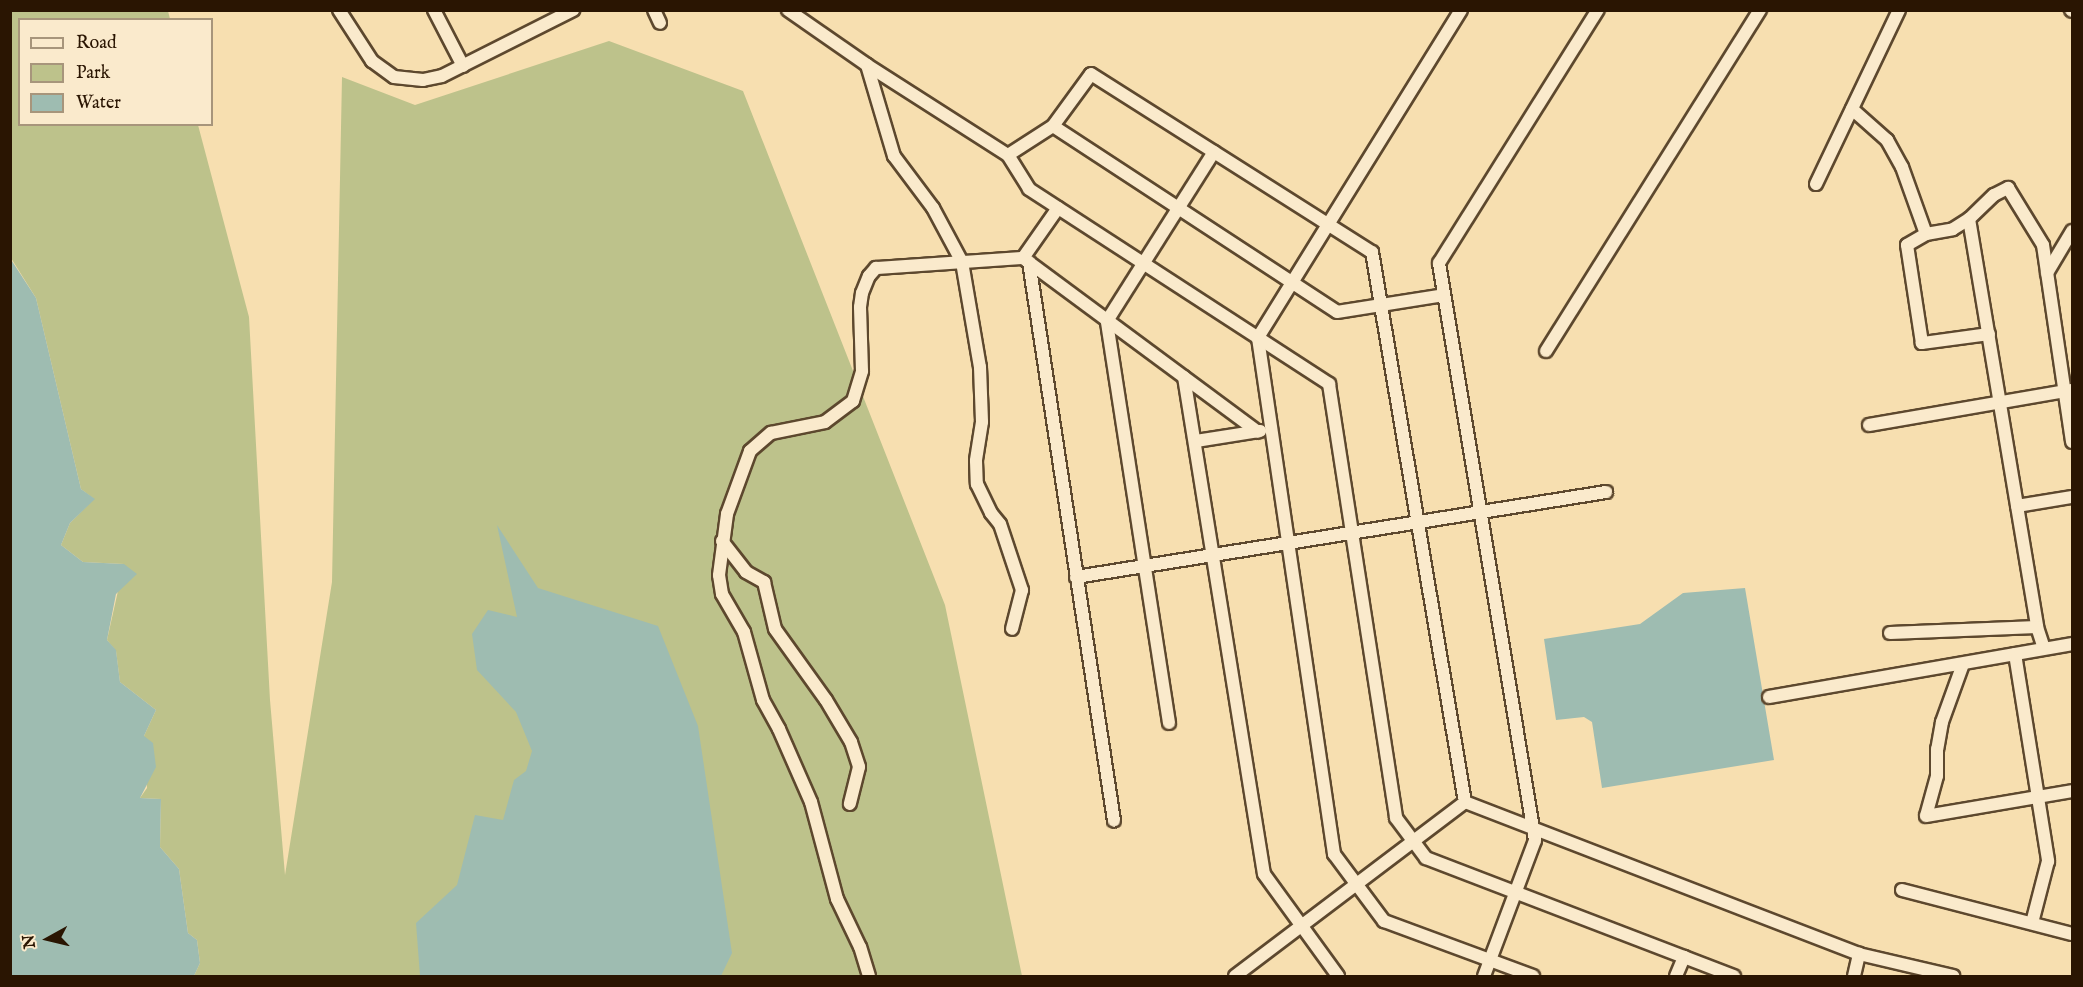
<!DOCTYPE html>
<html>
<head>
<meta charset="utf-8">
<style>
  body { margin:0 }
  #map { position:relative; width:2083px; height:987px; overflow:hidden; background:#f7dfb0; font-family:"IM FELL English",serif }
  div>[style] { position:absolute }
  .green>* { inset:0; background:#bdc28b }
  .water>* { inset:0; background:#9ebcb1 }
  .roads { filter:drop-shadow(2px 0 #5d482e) drop-shadow(-2px 0 #5d482e) drop-shadow(0 2px #5d482e) drop-shadow(0 -2px #5d482e) }
  .minor>* { height:12px; margin:-6px; padding:0 6px; transform-origin:6px; border-radius:6px; background:#faeacc }
  span { translate:-50% -50%; white-space:nowrap; text-align:center; line-height:1.15; -webkit-text-stroke:4.5px #faeacc; paint-order:stroke }
  .frame { position:absolute; inset:0; border:12px solid #2a1502; pointer-events:none }
  .legend { position:absolute; left:18px; top:18px; width:195px; height:108px; box-sizing:border-box; background:#faeacc; border:2px solid #a7957b; margin:0; padding:8px 10px; list-style:none; font-size:18px; color:#2a1502 }
  .legend li { display:flex; align-items:center; gap:12px; height:30px }
  .legend b { width:30px; border:2px solid #a7957b }
  .north { position:absolute; left:18px; top:909px; width:60px; height:60px; -webkit-text-stroke:4px #faeacc; paint-order:stroke; rotate:262deg; font-size:16px; font-weight:700; line-height:24px; text-align:center; color:#2a1502 }
  .north::after { content:''; display:block; margin:auto; width:21px; height:27px; background:#2a1502; clip-path:polygon(50% 0,100% 100%,50% 72%,0 100%) }
</style>
</head>
<body>
<div id="map">
  <div class="green">
    <div style="clip-path:polygon(11px 11px,168px 11px,170px 19px,20px 20px,20px 124px,198px 125px,249px 317px,270px 700px,285px 875px,332px 582px,342px 77px,415px 105px,609px 41px,743px 91px,945px 605px,1022px 976px,194px 976px,200px 963px,197px 940px,188px 933px,179px 869px,160px 847px,161px 799px,140px 798px,147px 788px,144px 736px,156px 710px,120px 682px,116px 651px,107px 640px,124px 564px,83px 562px,61px 545px,70px 523px,94px 499px,81px 489px,36px 298px,11px 258px)"></div>
  </div>
  <div class="water">
    <div style="clip-path:polygon(10px 258px,36px 298px,81px 489px,95px 499px,70px 523px,61px 545px,83px 562px,124px 564px,137px 574px,116px 594px,107px 640px,116px 650px,120px 682px,156px 710px,144px 736px,153px 743px,156px 767px,140px 798px,161px 799px,160px 847px,179px 869px,188px 933px,197px 940px,200px 963px,194px 976px,11px 976px)"></div>
    <div style="clip-path:polygon(497px 525px,538px 588px,658px 626px,698px 726px,732px 953px,721px 976px,420px 976px,416px 923px,457px 885px,475px 815px,503px 820px,514px 780px,526px 771px,532px 751px,516px 712px,477px 670px,472px 634px,488px 610px,517px 617px)"></div>
    <div style="clip-path:polygon(1745px 588px,1774px 760px,1602px 788px,1592px 722px,1584px 717px,1556px 720px,1544px 639px,1640px 624px,1683px 593px)"></div>
  </div>
  <div class="roads">
    <div class="minor">
      <div style="left:339px;top:10px;width:61px;rotate:57.1deg"></div>
      <div style="left:372px;top:61px;width:27px;rotate:36deg"></div>
      <div style="left:394px;top:77px;width:29px;rotate:6deg"></div>
      <div style="left:423px;top:80px;width:19px;rotate:-12deg"></div>
      <div style="left:442px;top:76px;width:147px;rotate:-26.7deg"></div>
      <div style="left:434px;top:10px;width:63px;rotate:62.6deg"></div>
      <div style="left:654px;top:10px;width:14px;rotate:65deg"></div>
      <div style="left:788px;top:10px;width:96px;rotate:34.8deg"></div>
      <div style="left:867px;top:65px;width:167px;rotate:32.6deg"></div>
      <div style="left:1008px;top:155px;width:40px;rotate:58deg"></div>
      <div style="left:1029px;top:189px;width:358px;rotate:33deg"></div>
      <div style="left:1329px;top:384px;width:439px;rotate:81.2deg"></div>
      <div style="left:1396px;top:818px;width:50px;rotate:53.1deg"></div>
      <div style="left:1426px;top:858px;width:330px;rotate:21deg"></div>
      <div style="left:1461px;top:10px;width:386px;rotate:121.8deg"></div>
      <div style="left:1258px;top:338px;width:522px;rotate:81.62deg"></div>
      <div style="left:1334px;top:854px;width:84px;rotate:53.3deg"></div>
      <div style="left:1384px;top:921px;width:159px;rotate:20.3deg"></div>
      <div style="left:2071px;top:10px;width:1px;rotate:45deg"></div>
      <div style="left:867px;top:65px;width:95px;rotate:73.5deg"></div>
      <div style="left:894px;top:156px;width:65px;rotate:53.1deg"></div>
      <div style="left:933px;top:208px;width:61px;rotate:61.8deg"></div>
      <div style="left:962px;top:262px;width:107px;rotate:80.3deg"></div>
      <div style="left:980px;top:367px;width:55px;rotate:87.9deg"></div>
      <div style="left:982px;top:422px;width:39px;rotate:99deg"></div>
      <div style="left:976px;top:461px;width:23px;rotate:88deg"></div>
      <div style="left:977px;top:484px;width:32px;rotate:64deg"></div>
      <div style="left:991px;top:513px;width:14px;rotate:51deg"></div>
      <div style="left:1000px;top:524px;width:70px;rotate:71.6deg"></div>
      <div style="left:1022px;top:590px;width:40px;rotate:104.4deg"></div>
      <div style="left:1852px;top:109px;width:47px;rotate:41.5deg"></div>
      <div style="left:1887px;top:140px;width:31px;rotate:61deg"></div>
      <div style="left:1902px;top:167px;width:71px;rotate:70.3deg"></div>
      <div style="left:1053px;top:126px;width:339px;rotate:33.2deg"></div>
      <div style="left:1337px;top:312px;width:108px;rotate:-9deg"></div>
      <div style="left:1008px;top:155px;width:54px;rotate:-32.8deg"></div>
      <div style="left:1053px;top:126px;width:64px;rotate:-53.8deg"></div>
      <div style="left:1091px;top:74px;width:333px;rotate:32.4deg"></div>
      <div style="left:1372px;top:252px;width:558px;rotate:80.4deg"></div>
      <div style="left:1816px;top:184px;width:193px;rotate:-64.5deg"></div>
      <div style="left:1969px;top:219px;width:414px;rotate:80.5deg"></div>
      <div style="left:2037px;top:627px;width:22px;rotate:72deg"></div>
      <div style="left:1023px;top:258px;width:61px;rotate:-55deg"></div>
      <div style="left:1029px;top:262px;width:565px;rotate:81.35deg"></div>
      <div style="left:2047px;top:273px;width:49px;rotate:-59.2deg"></div>
      <div style="left:1989px;top:334px;width:68px;rotate:172.3deg"></div>
      <div style="left:1922px;top:343px;width:99px;rotate:-98.7deg"></div>
      <div style="left:1907px;top:245px;width:22px;rotate:-30deg"></div>
      <div style="left:1926px;top:234px;width:27px;rotate:-10deg"></div>
      <div style="left:1953px;top:229px;width:19px;rotate:-32deg"></div>
      <div style="left:1969px;top:219px;width:35px;rotate:-44deg"></div>
      <div style="left:1994px;top:195px;width:16px;rotate:-27deg"></div>
      <div style="left:2008px;top:188px;width:67px;rotate:58.4deg"></div>
      <div style="left:2043px;top:245px;width:199px;rotate:81.6deg"></div>
      <div style="left:1546px;top:351px;width:403px;rotate:-57.9deg"></div>
      <div style="left:1184px;top:377px;width:503px;rotate:80.86deg"></div>
      <div style="left:1264px;top:874px;width:126px;rotate:54deg"></div>
      <div style="left:1869px;top:425px;width:206px;rotate:-9.8deg"></div>
      <div style="left:1196px;top:441px;width:65px;rotate:-8.9deg"></div>
      <div style="left:2017px;top:506px;width:56px;rotate:-9.3deg"></div>
      <div style="left:722px;top:541px;width:39px;rotate:52deg"></div>
      <div style="left:746px;top:572px;width:21px;rotate:29deg"></div>
      <div style="left:764px;top:582px;width:48px;rotate:76.8deg"></div>
      <div style="left:775px;top:629px;width:87px;rotate:54.3deg"></div>
      <div style="left:826px;top:700px;width:49px;rotate:59.2deg"></div>
      <div style="left:851px;top:742px;width:26px;rotate:72deg"></div>
      <div style="left:859px;top:767px;width:38px;rotate:104deg"></div>
      <div style="left:1076px;top:577px;width:537px;rotate:-9.11deg"></div>
      <div style="left:1890px;top:633px;width:147px;rotate:-2.3deg"></div>
      <div style="left:2015px;top:654px;width:210px;rotate:80.9deg"></div>
      <div style="left:2048px;top:861px;width:64px;rotate:104.5deg"></div>
      <div style="left:1963px;top:664px;width:62px;rotate:109.9deg"></div>
      <div style="left:1942px;top:722px;width:27px;rotate:100deg"></div>
      <div style="left:1937px;top:749px;width:27px;rotate:90deg"></div>
      <div style="left:1937px;top:776px;width:41px;rotate:105.4deg"></div>
      <div style="left:1926px;top:816px;width:148px;rotate:-9.7deg"></div>
      <div style="left:1769px;top:697px;width:308px;rotate:-9.9deg"></div>
      <div style="left:1169px;top:723px;width:407px;rotate:-98.8deg"></div>
      <div style="left:1107px;top:321px;width:200px;rotate:-57.7deg"></div>
      <div style="left:1465px;top:802px;width:422px;rotate:21.1deg"></div>
      <div style="left:1859px;top:954px;width:97px;rotate:13.2deg"></div>
      <div style="left:1902px;top:890px;width:176px;rotate:14.5deg"></div>
      <div style="left:869px;top:976px;width:30px;rotate:-107deg"></div>
      <div style="left:860px;top:947px;width:53px;rotate:-115.6deg"></div>
      <div style="left:837px;top:899px;width:100px;rotate:-105deg"></div>
      <div style="left:811px;top:802px;width:80px;rotate:-113.7deg"></div>
      <div style="left:779px;top:729px;width:33px;rotate:-119deg"></div>
      <div style="left:763px;top:700px;width:71px;rotate:-105.6deg"></div>
      <div style="left:744px;top:632px;width:44px;rotate:-120.1deg"></div>
      <div style="left:722px;top:594px;width:19px;rotate:-99deg"></div>
      <div style="left:719px;top:575px;width:62px;rotate:-82.5deg"></div>
      <div style="left:727px;top:514px;width:67px;rotate:-69.9deg"></div>
      <div style="left:750px;top:451px;width:28px;rotate:-41deg"></div>
      <div style="left:771px;top:433px;width:55px;rotate:-11.5deg"></div>
      <div style="left:825px;top:422px;width:35px;rotate:-37deg"></div>
      <div style="left:853px;top:401px;width:31px;rotate:-73deg"></div>
      <div style="left:862px;top:371px;width:64px;rotate:-91.8deg"></div>
      <div style="left:860px;top:307px;width:14px;rotate:-82deg"></div>
      <div style="left:862px;top:293px;width:18px;rotate:-68deg"></div>
      <div style="left:869px;top:276px;width:11px;rotate:-49deg"></div>
      <div style="left:876px;top:268px;width:147px;rotate:-3.9deg"></div>
      <div style="left:1023px;top:258px;width:292px;rotate:36.5deg"></div>
      <div style="left:1235px;top:976px;width:288px;rotate:-37.1deg"></div>
      <div style="left:1484px;top:976px;width:145px;rotate:-69.4deg"></div>
      <div style="left:1535px;top:840px;width:585px;rotate:-99.45deg"></div>
      <div style="left:1439px;top:263px;width:299px;rotate:-57.9deg"></div>
      <div style="left:1676px;top:976px;width:21px;rotate:-67deg"></div>
      <div style="left:1854px;top:976px;width:23px;rotate:-77deg"></div>
    </div>
  </div>
  <div class="frame"></div>
  <ul class="legend">
  <li><b style="height:8px;background:#faeacc"></b>Road</li>
  <li><b style="height:16px;background:#bdc28b"></b>Park</li>
  <li><b style="height:16px;background:#9ebcb1"></b>Water</li>
  </ul>
  <div class="north">N</div>
</div>
</body>
</html>
